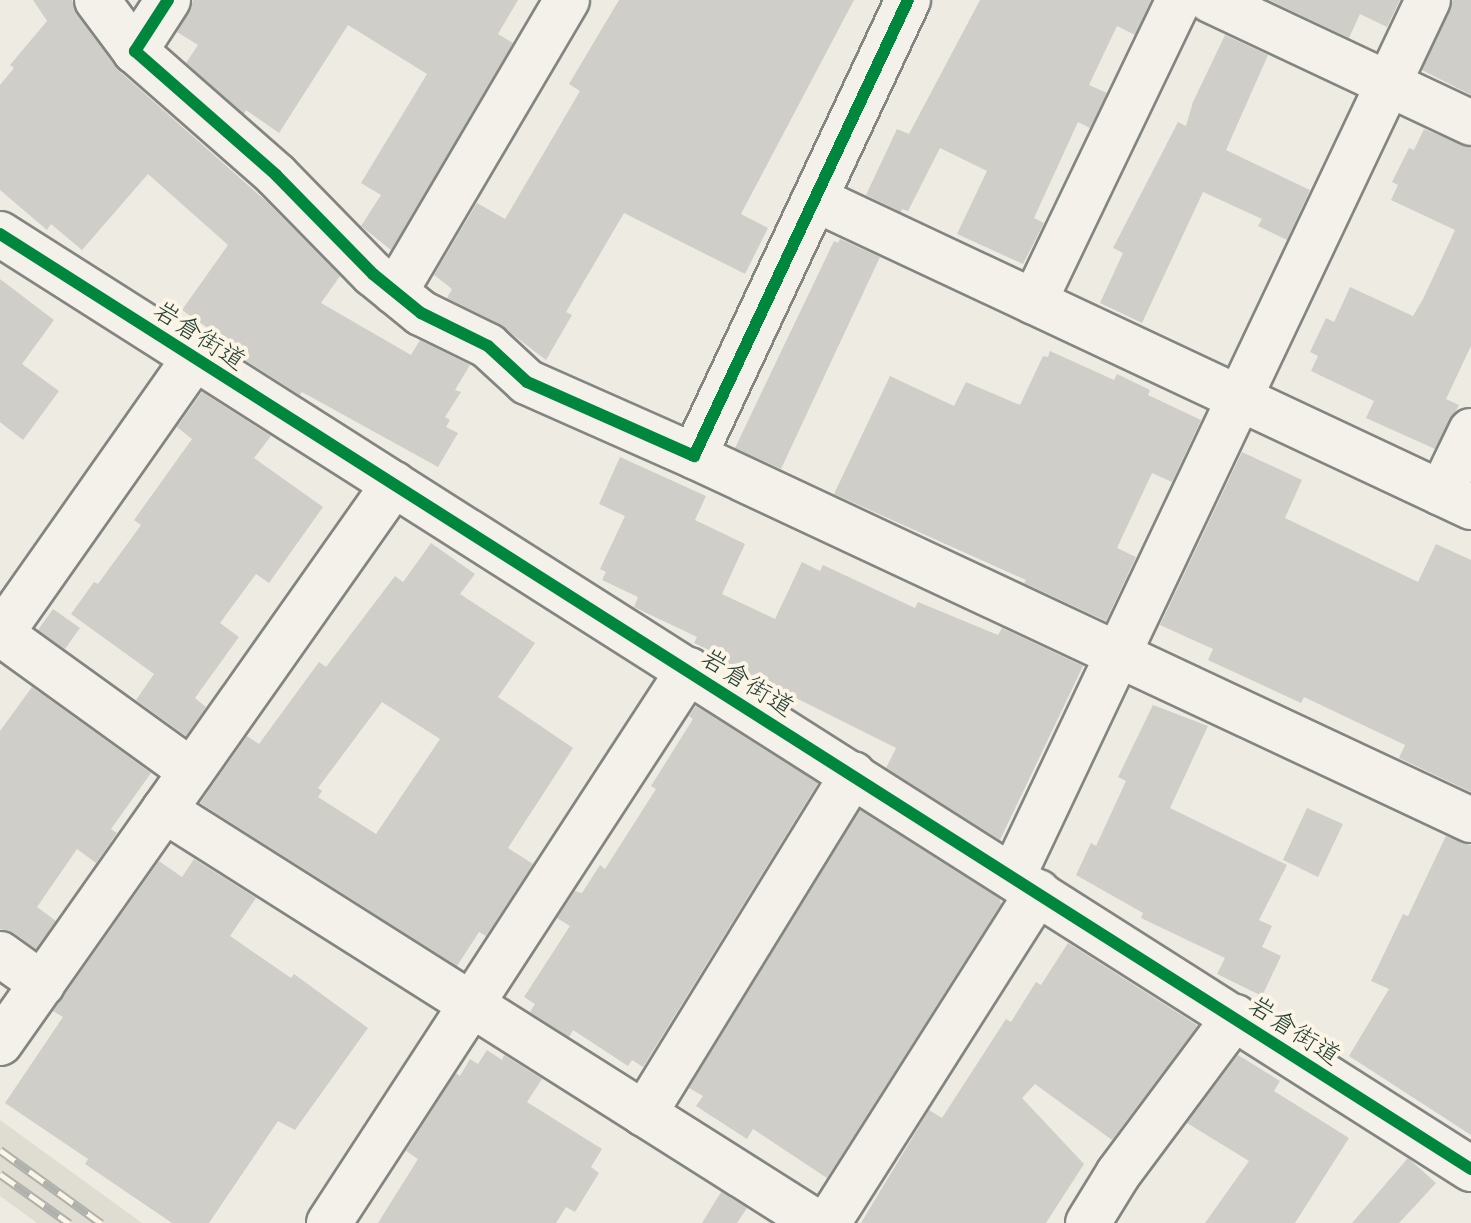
<!DOCTYPE html>
<html>
<head>
<meta charset="utf-8">
<style>
  body { margin:0 }
  #map { position:relative; width:1471px; height:1223px; overflow:hidden; background:#eeebe3; font-family:Mali,"Klee One",sans-serif }
  div>[style] { position:absolute }
  .built>* { inset:0; background:#dfddd2 }
  .building>* { inset:0; background:#cfcec9 }
  .roads { filter:drop-shadow(2px 0 #828681) drop-shadow(-2px 0 #828681) drop-shadow(0 2px #828681) drop-shadow(0 -2px #828681) }
  .minor>* { height:44px; margin:-22px; padding:0 22px; transform-origin:22px; border-radius:22px; background:#f4f1eb }
  .rail>* { height:9px; margin-top:-4.5px; transform-origin:0; background:repeating-linear-gradient(90deg,#fcf5e5 0 18px,#afb1ac 0 36px); box-sizing:border-box; border-block:2px solid #afb1ac }
  .cycleway>* { height:12px; margin:-6px; padding:0 6px; transform-origin:6px; border-radius:6px; background:#00873e }
  span { translate:-50% -50%; white-space:nowrap; text-align:center; line-height:1.15; -webkit-text-stroke:8px #fcf5e5; paint-order:stroke }
  .street-label { font-size:26px; color:#1f3d34 }
</style>
</head>
<body>
<div id="map">
  <div class="built">
    <div style="clip-path:polygon(0 1120px,142px 1223px,37px 1223px,0 1196px)"></div>
  </div>
  <div class="building">
    <div style="clip-path:polygon(33px 0,72px 0,77px 15px,118px 70px,267px 202px,340px 276px,321px 303px,411px 355px,420px 340px,470px 365px,455px 390px,461px 392px,445px 417px,450px 420px,446px 427px,458px 433px,438px 467px,302px 392px,300px 395px,229px 350px,232px 345px,182px 310px,228px 245px,148px 174px,82px 250px,51px 224px,47px 230px,0 190px,0 85px,14px 68px,10px 65px,47px 21px)"></div>
    <div style="clip-path:polygon(193px 0,518px 0,498px 34px,513px 43px,391px 250px,361px 226px,381px 195px,361px 183px,427px 74px,348px 25px,279px 133px,246px 110px,244px 114px,186px 63px,198px 45px,177px 32px)"></div>
    <div style="clip-path:polygon(619px 0,854px 0,741px 214px,768px 228px,745px 274px,624px 213px,566px 312px,572px 315px,546px 360px,499px 324px,447px 298px,452px 289px,434px 275px,477px 203px,505px 219px,580px 91px,569px 84px)"></div>
    <div style="clip-path:polygon(980px 0,1151px 0,1135px 35px,1117px 26px,1089px 85px,1107px 93px,1090px 128px,1078px 122px,1034px 218px,1044px 223px,1023px 264px,957px 234px,987px 171px,940px 148px,908px 211px,902px 209px,901px 212px,866px 195px,897px 129px,909px 134px)"></div>
    <div style="clip-path:polygon(1269px 0,1400px 0,1387px 27px,1360px 14px,1349px 38px)"></div>
    <div style="clip-path:polygon(1453px 0,1471px 0,1471px 95px,1422px 70px)"></div>
    <div style="clip-path:polygon(1225px 35px,1268px 55px,1226px 150px,1310px 190px,1287px 240px,1258px 226px,1262px 219px,1203px 192px,1142px 323px,1100px 303px,1123px 253px,1113px 248px,1178px 122px,1186px 126px,1193px 102px)"></div>
    <div style="clip-path:polygon(1424px 129px,1471px 148px,1471px 346px,1446px 399px,1459px 405px,1435px 449px,1366px 418px,1374px 401px,1311px 371px,1318px 356px,1310px 352px,1326px 318px,1334px 322px,1350px 287px,1413px 316px,1423px 299px,1455px 230px,1391px 200px,1398px 185px,1392px 182px,1409px 148px,1414px 150px)"></div>
    <div style="clip-path:polygon(840px 239px,880px 257px,781px 469px,735px 448px,834px 241px,838px 243px)"></div>
    <div style="clip-path:polygon(0 279px,54px 320px,22px 364px,59px 391px,23px 440px,0 422px)"></div>
    <div style="clip-path:polygon(1050px 351px,1114px 380px,1117px 374px,1150px 390px,1148px 395px,1201px 420px,1172px 482px,1152px 473px,1117px 548px,1136px 557px,1106px 621px,1024px 583px,1026px 580px,834px 494px,890px 376px,954px 406px,966px 382px,1020px 405px,1043px 356px,1048px 357px)"></div>
    <div style="clip-path:polygon(202px 392px,271px 436px,254px 458px,323px 507px,269px 583px,256px 574px,220px 623px,239px 637px,195px 698px,206px 707px,186px 736px,136px 700px,154px 674px,71px 614px,94px 582px,98px 584px,141px 525px,134px 520px,192px 439px,177px 427px)"></div>
    <div style="clip-path:polygon(1242px 452px,1302px 480px,1285px 518px,1418px 582px,1436px 544px,1471px 560px,1471px 792px,1399px 758px,1405px 745px,1304px 697px,1301px 703px,1208px 660px,1213px 649px,1160px 625px)"></div>
    <div style="clip-path:polygon(620px 457px,706px 496px,695px 520px,745px 544px,722px 594px,775px 619px,802px 562px,820px 571px,823px 565px,915px 608px,918px 602px,998px 635px,1002px 628px,1083px 666px,1000px 840px,886px 768px,896px 748px,792px 696px,788px 705px,720px 662px,724px 657px,694px 643px,697px 637px,634px 607px,638px 597px,602px 580px,606px 572px,600px 569px,625px 516px,599px 504px)"></div>
    <div style="clip-path:polygon(evenodd,431px 543px,475px 574px,460px 594px,535px 643px,498px 697px,573px 748px,508px 848px,533px 864px,486px 936px,479px 932px,457px 966px,200px 803px,247px 736px,259px 744px,319px 662px,326px 667px,395px 576px,403px 582px,431px 543px,382px 702px,440px 739px,376px 834px,318px 797px,322px 791px,318px 788px,382px 702px)"></div>
    <div style="clip-path:polygon(53px 609px,80px 628px,65px 649px,38px 630px)"></div>
    <div style="clip-path:polygon(32px 687px,151px 773px,111px 829px,117px 833px,96px 863px,77px 849px,37px 907px,56px 921px,36px 949px,14px 933px,0 929px,0 731px)"></div>
    <div style="clip-path:polygon(1153px 705px,1208px 726px,1170px 808px,1287px 865px,1259px 920px,1272px 926px,1262px 947px,1281px 956px,1262px 996px,1217px 974px,1225px 958px,1141px 918px,1143px 913px,1076px 875px,1091px 843px,1096px 846px,1126px 781px,1118px 777px)"></div>
    <div style="clip-path:polygon(696px 706px,818px 783px,643px 1067px,632px 1060px,628px 1066px,573px 1030px,569px 1037px,530px 1012px,535px 1004px,524px 997px,570px 926px,557px 918px,575px 891px,582px 893px,600px 865px,605px 869px,656px 789px,651px 786px,693px 719px,689px 716px)"></div>
    <div style="clip-path:polygon(1307px 808px,1343px 824px,1318px 877px,1283px 860px)"></div>
    <div style="clip-path:polygon(860px 810px,1000px 899px,1001px 904px,827px 1178px,753px 1129px,747px 1139px,696px 1106px,703px 1096px,689px 1088px)"></div>
    <div style="clip-path:polygon(1446px 836px,1471px 845px,1471px 1135px,1349px 1056px,1389px 989px,1371px 981px,1403px 914px,1408px 916px)"></div>
    <div style="clip-path:polygon(194px 859px,256px 898px,230px 936px,291px 978px,294px 974px,368px 1028px,295px 1130px,278px 1121px,209px 1223px,172px 1223px,85px 1164px,88px 1159px,5px 1103px,63px 1017px,53px 1011px,159px 861px,182px 877px)"></div>
    <div style="clip-path:polygon(1068px 943px,1197px 1025px,1196px 1028px,1112px 1140px,1035px 1084px,1022px 1098px,1084px 1164px,1046px 1223px,861px 1223px,929px 1110px,942px 1118px,1006px 1019px,1011px 1022px,1036px 982px,1041px 985px)"></div>
    <div style="clip-path:polygon(487px 1050px,502px 1060px,504px 1055px,542px 1079px,527px 1102px,602px 1149px,591px 1167px,599px 1173px,575px 1212px,566px 1207px,556px 1223px,378px 1223px,418px 1159px,406px 1151px,456px 1073px,460px 1076px,470px 1059px,478px 1064px)"></div>
    <div style="clip-path:polygon(1238px 1055px,1280px 1081px,1274px 1091px,1349px 1138px,1295px 1223px,1205px 1223px,1249px 1161px,1187px 1123px)"></div>
    <div style="clip-path:polygon(1408px 1158px,1436px 1183px,1414px 1207px,1399px 1223px,1352px 1223px)"></div>
    <div style="clip-path:polygon(721px 1192px,747px 1208px,737px 1223px,702px 1223px)"></div>
  </div>
  <div class="roads">
    <div class="minor">
      <div style="left:97px;top:0;width:64px;rotate:53.3deg"></div>
      <div style="left:168px;top:0;width:61px;rotate:122.9deg"></div>
      <div style="left:135px;top:51px;width:188px;rotate:41.3deg"></div>
      <div style="left:276px;top:175px;width:139px;rotate:45.6deg"></div>
      <div style="left:373px;top:274px;width:62px;rotate:39.1deg"></div>
      <div style="left:421px;top:313px;width:75px;rotate:26.2deg"></div>
      <div style="left:488px;top:346px;width:53px;rotate:42.7deg"></div>
      <div style="left:527px;top:382px;width:183px;rotate:23.9deg"></div>
      <div style="left:694px;top:456px;width:504px;rotate:-64.86deg"></div>
      <div style="left:1210px;top:0;width:289px;rotate:25.2deg"></div>
      <div style="left:815px;top:199px;width:725px;rotate:25.15deg"></div>
      <div style="left:0;top:234px;width:1743px;rotate:32.44deg"></div>
      <div style="left:395px;top:292px;width:339px;rotate:-59.5deg"></div>
      <div style="left:1034px;top:302px;width:335px;rotate:-64.4deg"></div>
      <div style="left:694px;top:456px;width:858px;rotate:25.1deg"></div>
      <div style="left:1441px;top:493px;width:69px;rotate:-64.2deg"></div>
      <div style="left:0;top:633px;width:236px;rotate:35.8deg"></div>
      <div style="left:0;top:635px;width:339px;rotate:-54.9deg"></div>
      <div style="left:164px;top:810px;width:773px;rotate:32.31deg"></div>
      <div style="left:1013px;top:876px;width:969px;rotate:-64.65deg"></div>
      <div style="left:0;top:954px;width:52px;rotate:35.5deg"></div>
      <div style="left:0;top:1043px;width:684px;rotate:-54.82deg"></div>
      <div style="left:644px;top:1114px;width:399px;rotate:-58.4deg"></div>
      <div style="left:329px;top:1223px;width:660px;rotate:-56.94deg"></div>
      <div style="left:828px;top:1223px;width:392px;rotate:-57.6deg"></div>
      <div style="left:1088px;top:1223px;width:57px;rotate:-58.5deg"></div>
      <div style="left:1118px;top:1174px;width:196px;rotate:-53.3deg"></div>
    </div>
  </div>
  <div class="rail">
    <div style="left:0;top:1150px;width:125px;rotate:35.9deg"></div>
    <div style="left:0;top:1174px;width:85px;rotate:35.4deg"></div>
  </div>
  <div class="cycleway">
    <div style="left:168px;top:0;width:61px;rotate:122.9deg"></div>
    <div style="left:135px;top:51px;width:188px;rotate:41.3deg"></div>
    <div style="left:276px;top:175px;width:139px;rotate:45.6deg"></div>
    <div style="left:373px;top:274px;width:62px;rotate:39.1deg"></div>
    <div style="left:421px;top:313px;width:75px;rotate:26.2deg"></div>
    <div style="left:488px;top:346px;width:53px;rotate:42.7deg"></div>
    <div style="left:527px;top:382px;width:183px;rotate:23.9deg"></div>
    <div style="left:694px;top:456px;width:504px;rotate:-64.86deg"></div>
    <div style="left:0;top:234px;width:1743px;rotate:32.44deg"></div>
  </div>
  <div class="street-label">
    <span style="left:200px;top:335px;rotate:33deg">岩倉街道</span>
    <span style="left:748px;top:682px;rotate:32deg">岩倉街道</span>
    <span style="left:1295px;top:1030px;rotate:33deg">岩倉街道</span>
  </div>
</div>
</body>
</html>
